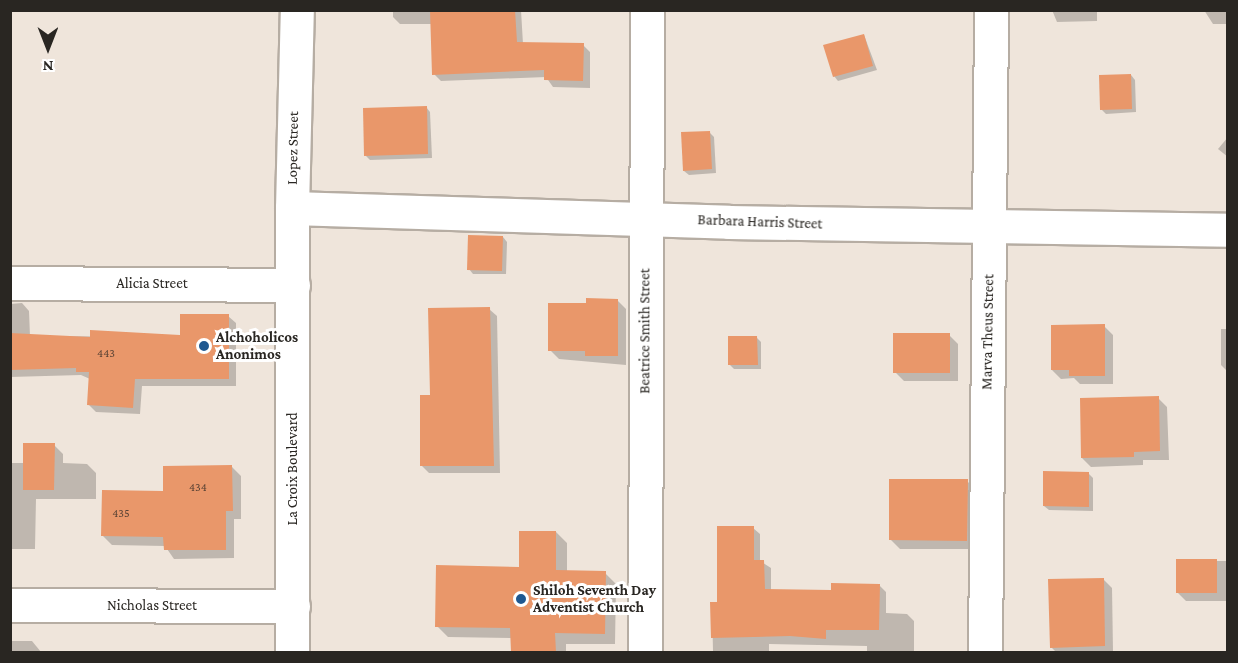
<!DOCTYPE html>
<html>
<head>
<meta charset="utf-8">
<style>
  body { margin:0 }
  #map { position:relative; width:1238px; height:663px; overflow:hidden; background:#efe5db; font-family:"Crimson Pro",serif }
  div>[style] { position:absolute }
  .shadow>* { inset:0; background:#0003 }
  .building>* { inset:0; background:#e9976a }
  .roads { filter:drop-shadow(2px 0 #b6ada3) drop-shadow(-2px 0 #b6ada3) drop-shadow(0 2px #b6ada3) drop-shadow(0 -2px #b6ada3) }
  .street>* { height:33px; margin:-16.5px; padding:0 16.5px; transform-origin:16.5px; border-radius:16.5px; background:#fff }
  .secondary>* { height:33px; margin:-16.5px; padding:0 16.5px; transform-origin:16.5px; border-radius:16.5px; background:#fff }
  .dots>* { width:16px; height:16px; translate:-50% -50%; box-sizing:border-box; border:3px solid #fff; border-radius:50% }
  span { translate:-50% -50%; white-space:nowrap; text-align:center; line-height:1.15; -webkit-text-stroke:6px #fff; paint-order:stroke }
  .number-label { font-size:12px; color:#594234 }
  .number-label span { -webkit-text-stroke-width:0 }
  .street-label { font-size:15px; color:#292622 }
  .poi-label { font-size:15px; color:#292622; font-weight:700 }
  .left { translate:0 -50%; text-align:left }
  .frame { position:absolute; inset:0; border:12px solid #292622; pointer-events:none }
  .north { position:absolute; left:18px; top:18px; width:60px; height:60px; -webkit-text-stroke:4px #fff; paint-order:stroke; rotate:180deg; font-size:16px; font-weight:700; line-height:24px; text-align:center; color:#292622 }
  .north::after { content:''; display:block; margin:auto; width:21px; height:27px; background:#292622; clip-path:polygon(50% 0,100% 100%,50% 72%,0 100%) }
</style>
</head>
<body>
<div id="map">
  <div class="shadow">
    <div style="clip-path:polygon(393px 10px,521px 10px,523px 44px,583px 45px,590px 52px,590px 88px,553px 87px,546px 77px,441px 81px,434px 74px,432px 24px,400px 24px,393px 17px)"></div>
    <div style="clip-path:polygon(1052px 10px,1097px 10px,1097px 21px,1057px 22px)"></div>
    <div style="clip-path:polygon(1204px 10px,1228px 10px,1228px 24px,1213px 24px)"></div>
    <div style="clip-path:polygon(864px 35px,877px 70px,838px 81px,834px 76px)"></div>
    <div style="clip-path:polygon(1131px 75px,1135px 80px,1136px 112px,1106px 114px,1101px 109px)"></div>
    <div style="clip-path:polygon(426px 107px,430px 112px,432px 158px,370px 160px,365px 155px)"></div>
    <div style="clip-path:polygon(709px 132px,714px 137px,716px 173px,689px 175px,684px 171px)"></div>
    <div style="clip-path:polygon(1228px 137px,1228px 157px,1218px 149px)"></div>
    <div style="clip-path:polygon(503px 237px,507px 242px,506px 274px,473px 274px,469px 269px)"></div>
    <div style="clip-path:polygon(617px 300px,626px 309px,626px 365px,559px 359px,550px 350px,587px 304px)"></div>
    <div style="clip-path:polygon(22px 303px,29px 311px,30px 336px,181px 337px,228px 316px,236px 323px,236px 386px,142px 386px,140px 414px,96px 412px,88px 404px,90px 379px,81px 375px,10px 377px,10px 304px)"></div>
    <div style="clip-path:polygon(489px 309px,497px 316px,500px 473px,429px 473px,422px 466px,431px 397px)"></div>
    <div style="clip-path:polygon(1104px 326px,1113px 335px,1113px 384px,1080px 384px,1074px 378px,1061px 379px,1052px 370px)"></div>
    <div style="clip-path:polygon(1221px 329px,1228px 329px,1228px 372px,1221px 365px)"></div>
    <div style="clip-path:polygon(949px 335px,958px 344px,958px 381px,904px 381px,895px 372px)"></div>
    <div style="clip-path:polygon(756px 337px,761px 342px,761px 369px,734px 369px,730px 365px)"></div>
    <div style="clip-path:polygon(1158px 398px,1167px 407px,1169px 460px,1143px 460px,1143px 465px,1091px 467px,1082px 458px)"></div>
    <div style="clip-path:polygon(54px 445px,63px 454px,63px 463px,87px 464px,96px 473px,96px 499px,36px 499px,35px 549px,10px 549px,10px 463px,25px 463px)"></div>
    <div style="clip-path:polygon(232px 467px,241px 476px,241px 519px,234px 519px,234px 558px,174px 559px,165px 546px,112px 545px,103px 536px)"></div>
    <div style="clip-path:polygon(1088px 473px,1093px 478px,1093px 511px,1049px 510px,1044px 506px)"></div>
    <div style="clip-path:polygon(967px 481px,976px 490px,976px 549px,900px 549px,891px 540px)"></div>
    <div style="clip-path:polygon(753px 528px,760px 534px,760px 561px,771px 568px,771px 591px,833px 592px,879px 585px,886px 592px,886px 613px,907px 614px,914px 621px,914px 652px,867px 652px,867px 646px,769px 644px,769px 652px,713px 652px,712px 604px,718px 604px)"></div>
    <div style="clip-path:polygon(556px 532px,567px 543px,567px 572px,605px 573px,616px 584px,615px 644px,566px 644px,566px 652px,513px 652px,512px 638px,448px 637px,437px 626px,521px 568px)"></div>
    <div style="clip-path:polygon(1178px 561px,1228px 561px,1228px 601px,1186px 601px,1178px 593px)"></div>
    <div style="clip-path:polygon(1103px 579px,1112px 588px,1113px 652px,1056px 652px,1051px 647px)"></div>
    <div style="clip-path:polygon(10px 641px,32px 641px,41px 652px,10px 652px)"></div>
  </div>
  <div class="building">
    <div style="clip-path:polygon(430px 10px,515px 10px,517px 42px,584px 43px,583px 81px,544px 80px,544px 70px,432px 75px)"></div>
    <div style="clip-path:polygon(864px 34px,873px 66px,833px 77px,823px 45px)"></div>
    <div style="clip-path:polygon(1131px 74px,1132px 109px,1100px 110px,1099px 75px)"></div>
    <div style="clip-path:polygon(427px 106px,428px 154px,364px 156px,363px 108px)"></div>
    <div style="clip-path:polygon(710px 131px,712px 169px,683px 171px,681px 132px)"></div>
    <div style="clip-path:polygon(468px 235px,503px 236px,502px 271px,467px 270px)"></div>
    <div style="clip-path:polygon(586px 298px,618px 299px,618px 356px,585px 356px,585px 351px,548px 351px,548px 303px,586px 303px)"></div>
    <div style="clip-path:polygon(490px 307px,494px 466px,420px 466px,420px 395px,430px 395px,428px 308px)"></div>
    <div style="clip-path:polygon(180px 314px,229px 314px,229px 379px,135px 379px,133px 408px,87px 405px,89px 372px,76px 372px,76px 368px,10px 370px,10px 333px,90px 337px,90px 330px,180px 335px)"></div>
    <div style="clip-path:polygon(1105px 324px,1105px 376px,1069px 376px,1069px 370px,1051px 370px,1051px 325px)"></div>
    <div style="clip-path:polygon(893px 333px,950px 333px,950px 373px,893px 373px)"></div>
    <div style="clip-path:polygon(728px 336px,757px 336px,758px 365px,728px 365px)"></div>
    <div style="clip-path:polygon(1159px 396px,1160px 451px,1134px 452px,1134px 457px,1081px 458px,1080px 398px)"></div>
    <div style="clip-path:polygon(23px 443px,55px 443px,54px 490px,23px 490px)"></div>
    <div style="clip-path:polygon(232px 465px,233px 511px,226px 511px,226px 550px,164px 550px,163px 537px,101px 536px,102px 490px,163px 491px,163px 466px)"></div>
    <div style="clip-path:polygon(1043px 471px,1089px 472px,1089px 507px,1043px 506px)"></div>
    <div style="clip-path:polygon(889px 479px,968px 479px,967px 541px,889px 540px)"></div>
    <div style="clip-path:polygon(717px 526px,754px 526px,754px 560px,764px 560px,765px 589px,831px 590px,831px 583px,880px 584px,879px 630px,826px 630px,826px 639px,790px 636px,711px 638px,710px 602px,717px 602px)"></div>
    <div style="clip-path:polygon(519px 531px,556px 531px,556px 570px,606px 571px,605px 634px,555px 633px,556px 652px,511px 652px,510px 628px,435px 627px,436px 565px,519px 567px)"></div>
    <div style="clip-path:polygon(1176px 559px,1217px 559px,1217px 593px,1176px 593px)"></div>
    <div style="clip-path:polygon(1104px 578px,1105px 646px,1050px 648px,1048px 579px)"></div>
  </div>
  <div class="roads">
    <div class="street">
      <div style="left:10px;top:283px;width:283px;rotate:0.4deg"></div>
      <div style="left:10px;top:605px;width:283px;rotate:0.2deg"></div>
      <div style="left:645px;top:652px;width:642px;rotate:-89.82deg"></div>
      <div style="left:985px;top:652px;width:642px;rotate:-89.46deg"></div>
    </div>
    <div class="secondary">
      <div style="left:292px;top:208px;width:437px;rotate:1.8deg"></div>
      <div style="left:729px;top:222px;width:499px;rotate:0.9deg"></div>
      <div style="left:292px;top:652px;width:444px;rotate:-90deg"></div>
      <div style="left:292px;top:208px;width:198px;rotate:-88.6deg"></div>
    </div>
  </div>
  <div class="dots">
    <div style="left:204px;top:346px;background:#1f5890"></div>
    <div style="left:521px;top:599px;background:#1f5890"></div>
  </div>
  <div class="number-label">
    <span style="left:106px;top:354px">443</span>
    <span style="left:198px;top:488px">434</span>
    <span style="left:121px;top:514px">435</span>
  </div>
  <div class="street-label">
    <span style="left:293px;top:148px;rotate:-89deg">Lopez Street</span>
    <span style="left:760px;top:222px;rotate:2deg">Barbara Harris Street</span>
    <span style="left:152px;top:284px">Alicia Street</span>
    <span style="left:645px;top:331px;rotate:-90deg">Beatrice Smith Street</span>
    <span style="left:988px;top:332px;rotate:-89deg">Marva Theus Street</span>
    <span style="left:293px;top:469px;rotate:-90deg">La Croix Boulevard</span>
    <span style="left:152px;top:606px">Nicholas Street</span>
  </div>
  <div class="poi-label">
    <span class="left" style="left:216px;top:346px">Alchoholicos<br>Anonimos</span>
    <span class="left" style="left:533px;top:599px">Shiloh Seventh Day<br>Adventist Church</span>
  </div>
  <div class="frame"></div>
  <div class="north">N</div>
</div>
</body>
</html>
